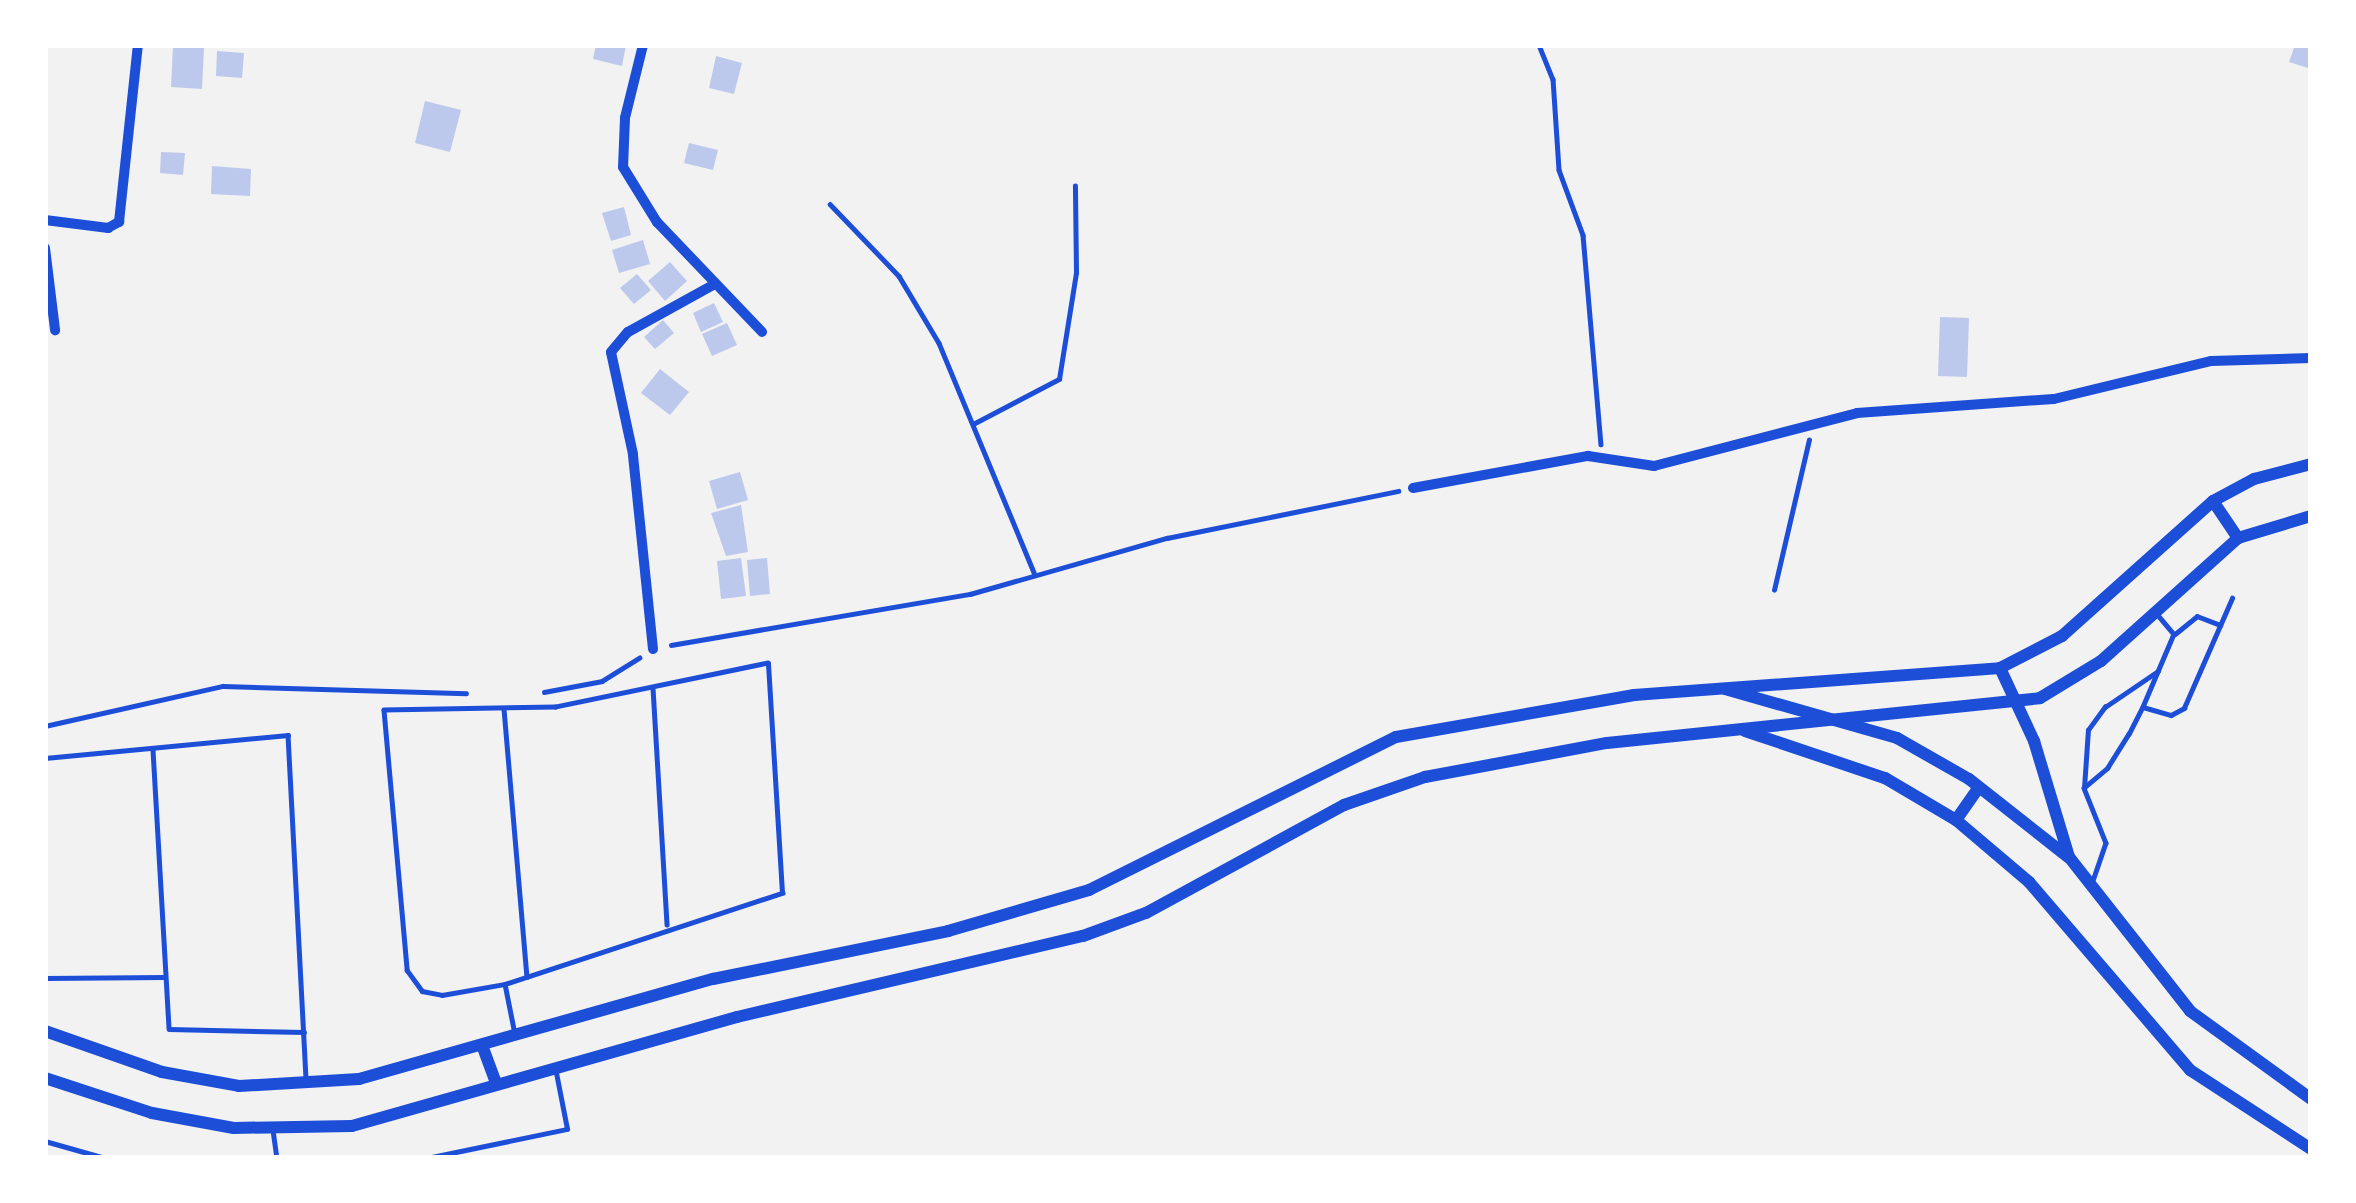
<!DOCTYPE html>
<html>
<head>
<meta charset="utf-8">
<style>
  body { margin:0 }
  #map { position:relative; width:2356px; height:1203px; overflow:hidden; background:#f2f2f2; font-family:"Noto Sans",sans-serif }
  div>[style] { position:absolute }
  .building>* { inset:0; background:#bdc9ec }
  .path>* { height:4.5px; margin:-2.25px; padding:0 2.25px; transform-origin:2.25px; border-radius:2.25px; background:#1d4ed8 }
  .service>* { height:4.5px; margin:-2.25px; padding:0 2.25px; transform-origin:2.25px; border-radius:2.25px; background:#1d4ed8 }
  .minor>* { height:10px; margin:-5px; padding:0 5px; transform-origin:5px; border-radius:5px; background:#1d4ed8 }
  .tertiary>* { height:12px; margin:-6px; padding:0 6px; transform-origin:6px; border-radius:6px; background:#1d4ed8 }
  span { translate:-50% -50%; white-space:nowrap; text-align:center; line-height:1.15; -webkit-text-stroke:9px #fff; paint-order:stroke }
  .frame { position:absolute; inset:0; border:48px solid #fff; pointer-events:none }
</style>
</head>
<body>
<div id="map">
  <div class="building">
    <div style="clip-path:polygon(596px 45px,626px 45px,622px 66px,593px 59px)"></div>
    <div style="clip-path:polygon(2295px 45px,2311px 45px,2311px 69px,2289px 62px)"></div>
    <div style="clip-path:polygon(173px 46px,204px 48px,202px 89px,171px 87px)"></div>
    <div style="clip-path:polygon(217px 51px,244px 53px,242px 78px,216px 76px)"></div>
    <div style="clip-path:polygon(716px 56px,742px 63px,734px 94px,709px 88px)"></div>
    <div style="clip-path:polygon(425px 101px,461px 110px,450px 152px,415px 143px)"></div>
    <div style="clip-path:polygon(689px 143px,718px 150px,713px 170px,684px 163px)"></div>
    <div style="clip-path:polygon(161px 152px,185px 153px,183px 175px,160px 173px)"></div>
    <div style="clip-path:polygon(212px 166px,251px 169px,250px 196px,211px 194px)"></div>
    <div style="clip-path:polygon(624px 207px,631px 235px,611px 241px,602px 213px)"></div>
    <div style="clip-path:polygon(643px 240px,650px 264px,619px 273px,612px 250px)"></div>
    <div style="clip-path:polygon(670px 262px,687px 281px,665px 301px,648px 281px)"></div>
    <div style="clip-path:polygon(637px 274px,651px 290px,634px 304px,620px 288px)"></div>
    <div style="clip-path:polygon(714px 303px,723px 322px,701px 332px,693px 313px)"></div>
    <div style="clip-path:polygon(1940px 317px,1969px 318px,1967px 377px,1938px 376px)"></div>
    <div style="clip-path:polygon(663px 320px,674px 333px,655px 349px,644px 337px)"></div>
    <div style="clip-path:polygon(727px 323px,737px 345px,712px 356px,702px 334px)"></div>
    <div style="clip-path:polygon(660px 369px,689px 392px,670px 415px,641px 393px)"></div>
    <div style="clip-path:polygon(740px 472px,748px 500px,717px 509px,709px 481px)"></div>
    <div style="clip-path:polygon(741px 505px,748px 552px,726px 556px,711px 513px)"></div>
    <div style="clip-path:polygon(741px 558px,746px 596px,721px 599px,717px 561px)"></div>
    <div style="clip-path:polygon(767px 558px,770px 594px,750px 596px,747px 560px)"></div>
  </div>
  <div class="path">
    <div style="left:1539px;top:45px;width:37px;rotate:68deg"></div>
    <div style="left:1553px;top:79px;width:91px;rotate:86.2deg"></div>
    <div style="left:1559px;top:170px;width:69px;rotate:69.7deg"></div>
    <div style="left:1583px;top:235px;width:210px;rotate:85.1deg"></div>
    <div style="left:830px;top:204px;width:100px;rotate:46.2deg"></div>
    <div style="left:899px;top:276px;width:78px;rotate:59.2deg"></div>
    <div style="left:939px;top:343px;width:248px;rotate:67.5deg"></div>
    <div style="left:973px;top:424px;width:97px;rotate:-27.6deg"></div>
    <div style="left:1059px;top:379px;width:107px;rotate:-80.9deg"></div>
    <div style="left:1076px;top:273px;width:87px;rotate:-90.7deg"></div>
    <div style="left:1774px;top:590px;width:154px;rotate:-76.9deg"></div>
    <div style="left:671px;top:645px;width:303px;rotate:-9.7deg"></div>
    <div style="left:970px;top:594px;width:205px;rotate:-15.9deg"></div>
    <div style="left:1167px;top:538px;width:236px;rotate:-11.5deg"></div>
    <div style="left:544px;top:692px;width:59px;rotate:-10.7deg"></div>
    <div style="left:602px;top:681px;width:44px;rotate:-31.9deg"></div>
    <div style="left:45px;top:726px;width:182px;rotate:-12.7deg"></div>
    <div style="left:223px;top:686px;width:243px;rotate:1.7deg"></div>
  </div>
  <div class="service">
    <div style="left:2157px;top:614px;width:26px;rotate:50deg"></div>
    <div style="left:2174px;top:634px;width:79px;rotate:113deg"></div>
    <div style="left:2143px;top:707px;width:30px;rotate:117deg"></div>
    <div style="left:2129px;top:734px;width:40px;rotate:122deg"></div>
    <div style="left:2108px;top:768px;width:31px;rotate:140deg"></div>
    <div style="left:2084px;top:788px;width:58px;rotate:-86.1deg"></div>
    <div style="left:2088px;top:730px;width:29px;rotate:-54deg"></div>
    <div style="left:2105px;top:707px;width:64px;rotate:-34.2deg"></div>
    <div style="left:2175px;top:634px;width:28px;rotate:-39deg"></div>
    <div style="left:2197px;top:616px;width:25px;rotate:21deg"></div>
    <div style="left:653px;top:688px;width:237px;rotate:86.6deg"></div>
    <div style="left:2143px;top:707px;width:29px;rotate:16deg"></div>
    <div style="left:2171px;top:715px;width:15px;rotate:-28deg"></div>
    <div style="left:2184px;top:708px;width:120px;rotate:-66.4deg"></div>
    <div style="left:504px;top:709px;width:269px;rotate:85.1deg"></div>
    <div style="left:153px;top:750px;width:279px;rotate:86.7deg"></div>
    <div style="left:169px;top:1029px;width:135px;rotate:1.3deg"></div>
    <div style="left:45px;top:758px;width:244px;rotate:-5.4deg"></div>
    <div style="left:288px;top:735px;width:345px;rotate:87deg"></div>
    <div style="left:2084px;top:788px;width:59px;rotate:68.2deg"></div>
    <div style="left:2106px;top:843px;width:39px;rotate:109deg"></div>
    <div style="left:45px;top:978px;width:120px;rotate:-0.5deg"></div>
    <div style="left:505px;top:984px;width:292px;rotate:-18.2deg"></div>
    <div style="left:782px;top:893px;width:230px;rotate:-93.5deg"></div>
    <div style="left:768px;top:663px;width:217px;rotate:168.3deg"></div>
    <div style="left:556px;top:707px;width:172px;rotate:179deg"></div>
    <div style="left:384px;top:710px;width:261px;rotate:84.9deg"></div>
    <div style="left:407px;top:970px;width:26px;rotate:54deg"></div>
    <div style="left:422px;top:991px;width:20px;rotate:11deg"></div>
    <div style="left:442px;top:995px;width:64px;rotate:-9.9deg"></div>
    <div style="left:505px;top:984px;width:46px;rotate:78.7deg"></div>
    <div style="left:273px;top:1130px;width:28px;rotate:82deg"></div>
    <div style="left:45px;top:1141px;width:62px;rotate:15.8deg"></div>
    <div style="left:427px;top:1158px;width:143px;rotate:-11.7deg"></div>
    <div style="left:567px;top:1129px;width:57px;rotate:-101.1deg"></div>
  </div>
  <div class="minor">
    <div style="left:643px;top:45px;width:75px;rotate:103.9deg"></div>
    <div style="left:625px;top:118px;width:49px;rotate:92.3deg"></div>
    <div style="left:623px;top:167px;width:65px;rotate:58.3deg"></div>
    <div style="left:657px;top:222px;width:152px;rotate:46.3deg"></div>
    <div style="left:45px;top:220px;width:64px;rotate:7.2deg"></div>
    <div style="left:108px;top:228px;width:13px;rotate:-29deg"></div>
    <div style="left:119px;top:222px;width:178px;rotate:-83.9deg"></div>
    <div style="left:45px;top:248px;width:83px;rotate:83deg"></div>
    <div style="left:1413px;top:488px;width:178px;rotate:-10.4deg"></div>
    <div style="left:1588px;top:456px;width:67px;rotate:8.6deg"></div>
    <div style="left:1654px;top:466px;width:210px;rotate:-14.6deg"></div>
    <div style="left:1857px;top:413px;width:197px;rotate:-4.1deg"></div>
    <div style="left:2054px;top:399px;width:162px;rotate:-13.6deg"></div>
    <div style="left:2211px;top:361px;width:100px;rotate:-1.7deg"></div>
    <div style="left:653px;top:649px;width:196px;rotate:-95.9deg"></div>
    <div style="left:633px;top:454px;width:104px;rotate:-102.2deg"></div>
    <div style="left:611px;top:352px;width:26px;rotate:-50deg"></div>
    <div style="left:628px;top:332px;width:99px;rotate:-28.9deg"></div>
  </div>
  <div class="tertiary">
    <div style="left:2213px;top:501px;width:45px;rotate:56deg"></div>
    <div style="left:2000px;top:668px;width:81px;rotate:65deg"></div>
    <div style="left:2034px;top:741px;width:121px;rotate:73.2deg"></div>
    <div style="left:2069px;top:857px;width:196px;rotate:51.8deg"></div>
    <div style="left:2190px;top:1011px;width:150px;rotate:36deg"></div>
    <div style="left:1725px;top:689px;width:179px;rotate:15.9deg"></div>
    <div style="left:1897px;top:738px;width:83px;rotate:29.7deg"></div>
    <div style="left:1969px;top:779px;width:126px;rotate:38.2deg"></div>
    <div style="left:1745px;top:731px;width:148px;rotate:18.6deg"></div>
    <div style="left:1885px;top:778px;width:82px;rotate:30.6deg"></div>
    <div style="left:1956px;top:820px;width:96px;rotate:40.3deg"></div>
    <div style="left:2029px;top:882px;width:248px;rotate:49.4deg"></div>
    <div style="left:2190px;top:1070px;width:145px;rotate:33.1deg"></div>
    <div style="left:1956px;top:820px;width:40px;rotate:-55.1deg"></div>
    <div style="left:45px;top:1031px;width:124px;rotate:19.3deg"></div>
    <div style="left:162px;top:1072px;width:78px;rotate:10.3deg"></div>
    <div style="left:239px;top:1086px;width:120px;rotate:-3.3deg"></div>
    <div style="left:359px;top:1079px;width:368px;rotate:-15.8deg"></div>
    <div style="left:713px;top:979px;width:240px;rotate:-11.5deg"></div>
    <div style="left:948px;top:931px;width:147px;rotate:-16.2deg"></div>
    <div style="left:1089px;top:890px;width:343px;rotate:-26.5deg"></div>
    <div style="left:1396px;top:737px;width:242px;rotate:-10deg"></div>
    <div style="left:1634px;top:695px;width:367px;rotate:-4.2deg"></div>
    <div style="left:2000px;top:668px;width:70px;rotate:-27.3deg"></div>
    <div style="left:2062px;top:636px;width:203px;rotate:-41.8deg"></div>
    <div style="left:2213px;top:501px;width:47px;rotate:-28.2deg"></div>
    <div style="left:2254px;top:479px;width:59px;rotate:-14.7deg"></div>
    <div style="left:482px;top:1045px;width:40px;rotate:69.8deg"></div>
    <div style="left:45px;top:1078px;width:113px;rotate:18.1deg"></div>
    <div style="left:152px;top:1113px;width:83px;rotate:10.4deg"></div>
    <div style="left:234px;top:1128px;width:118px;rotate:-1deg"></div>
    <div style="left:352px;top:1126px;width:400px;rotate:-15.8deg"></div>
    <div style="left:737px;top:1017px;width:355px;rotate:-13.2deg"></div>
    <div style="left:1083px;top:936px;width:67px;rotate:-20.1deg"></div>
    <div style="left:1146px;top:913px;width:226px;rotate:-28.6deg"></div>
    <div style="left:1344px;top:805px;width:86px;rotate:-19.1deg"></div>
    <div style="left:1425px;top:777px;width:185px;rotate:-10.6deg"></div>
    <div style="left:1607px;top:743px;width:435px;rotate:-5.9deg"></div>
    <div style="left:2040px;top:698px;width:71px;rotate:-31.2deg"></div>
    <div style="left:2101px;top:661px;width:184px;rotate:-41.9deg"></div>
    <div style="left:2238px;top:538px;width:76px;rotate:-16.8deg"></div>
  </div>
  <div class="frame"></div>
</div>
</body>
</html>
